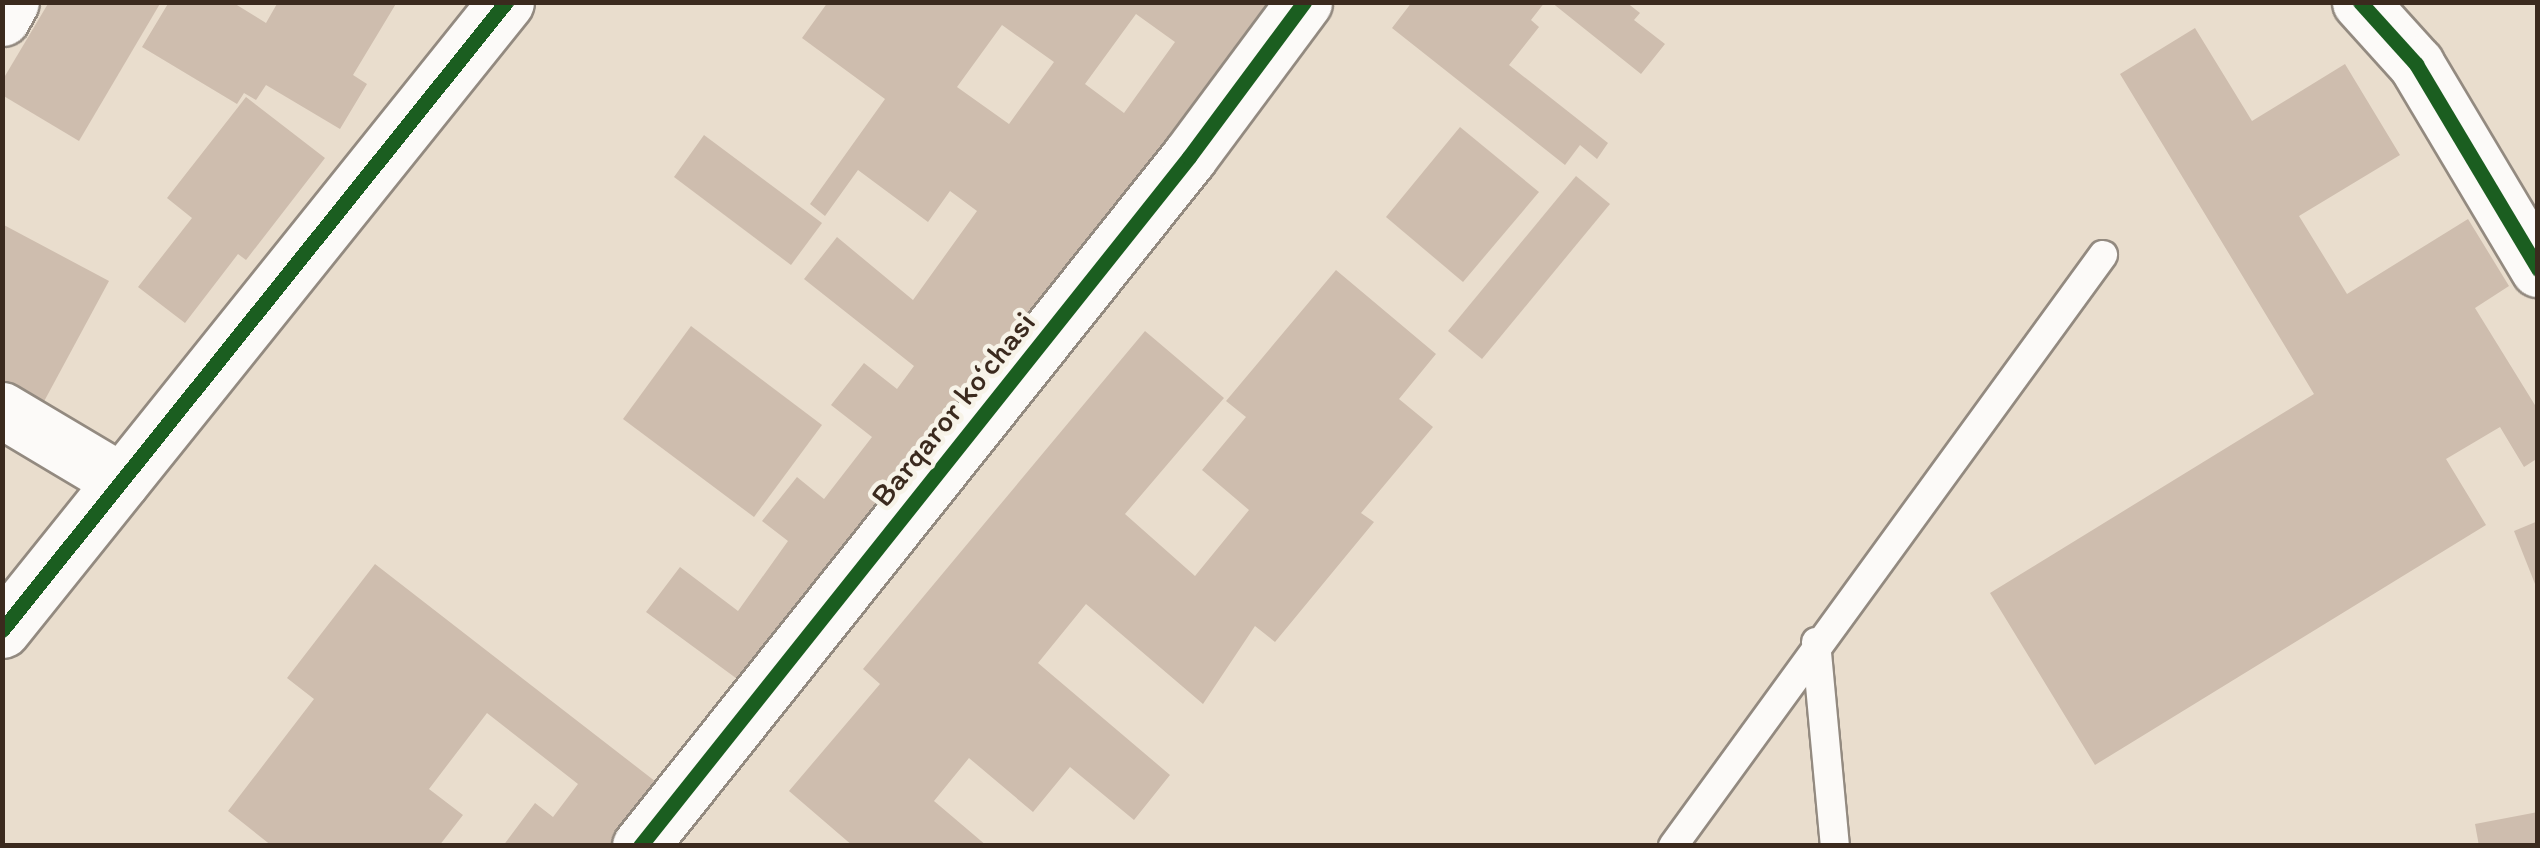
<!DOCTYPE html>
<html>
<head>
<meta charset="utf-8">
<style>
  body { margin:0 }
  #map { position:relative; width:2540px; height:848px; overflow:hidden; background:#e9ddcd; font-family:Itim,sans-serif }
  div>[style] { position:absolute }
  .building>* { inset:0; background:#cebdae }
  .roads { filter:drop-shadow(2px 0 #938a80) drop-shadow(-2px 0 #938a80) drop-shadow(0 2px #938a80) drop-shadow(0 -2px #938a80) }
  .service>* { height:28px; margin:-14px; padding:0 14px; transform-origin:14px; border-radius:14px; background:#fcfaf8 }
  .minor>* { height:55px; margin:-27.5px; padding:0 27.5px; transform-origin:27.5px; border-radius:27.5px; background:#fcfaf8 }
  .tertiary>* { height:55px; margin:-27.5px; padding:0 27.5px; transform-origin:27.5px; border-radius:27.5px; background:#fcfaf8 }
  .cycleway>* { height:15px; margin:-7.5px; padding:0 7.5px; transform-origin:7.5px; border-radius:7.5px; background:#1b5e20 }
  span { translate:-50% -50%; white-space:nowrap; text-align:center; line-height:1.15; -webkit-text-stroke:9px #f7f3e8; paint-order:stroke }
  .street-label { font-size:32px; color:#3b2a1e }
  .frame { position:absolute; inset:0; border:5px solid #3b2a1e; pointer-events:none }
</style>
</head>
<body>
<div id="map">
  <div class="building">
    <div style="clip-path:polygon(49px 2px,161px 2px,79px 141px,2px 95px,2px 81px)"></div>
    <div style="clip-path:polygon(169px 2px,232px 2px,266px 23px,278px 2px,397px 2px,353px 75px,367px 84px,340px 129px,266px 85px,256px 100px,244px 93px,237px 104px,142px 47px)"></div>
    <div style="clip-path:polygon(evenodd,828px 2px,1283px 2px,759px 695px,646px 612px,680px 567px,738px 611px,788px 541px,762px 521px,797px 477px,824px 499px,872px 437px,831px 405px,864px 363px,897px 389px,914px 366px,804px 279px,837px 237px,913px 300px,977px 211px,950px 191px,928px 222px,858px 170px,825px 216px,810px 204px,885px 99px,802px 38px,828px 2px,1136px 14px,1175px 42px,1124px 113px,1085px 84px,1136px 14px,828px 2px,1002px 25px,1054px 62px,1009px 124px,957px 87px,1002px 25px)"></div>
    <div style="clip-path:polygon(1412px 2px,1545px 2px,1531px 20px,1539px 27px,1509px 65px,1608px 143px,1597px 159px,1580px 145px,1565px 165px,1392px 28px)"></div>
    <div style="clip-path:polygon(1551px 2px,1626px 2px,1640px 13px,1634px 20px,1665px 44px,1641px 74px)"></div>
    <div style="clip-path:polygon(2195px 28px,2252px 121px,2345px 64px,2400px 155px,2299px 216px,2347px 294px,2468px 219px,2509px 286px,2475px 308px,2538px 410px,2538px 458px,2524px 467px,2500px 427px,2446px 459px,2486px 525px,2095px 765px,1990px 593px,2314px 394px,2120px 74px)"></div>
    <div style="clip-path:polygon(246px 97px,325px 158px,246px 260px,238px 254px,185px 323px,138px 287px,192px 218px,167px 198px)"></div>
    <div style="clip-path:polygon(1460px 127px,1539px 192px,1463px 282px,1386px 217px)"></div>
    <div style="clip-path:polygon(704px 135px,822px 223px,791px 265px,674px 177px)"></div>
    <div style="clip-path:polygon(1576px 176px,1610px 204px,1482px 359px,1448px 331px)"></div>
    <div style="clip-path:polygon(2px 224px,109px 281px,41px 407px,2px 386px)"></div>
    <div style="clip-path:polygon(1336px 270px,1436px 354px,1399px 399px,1433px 427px,1361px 513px,1374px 522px,1275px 642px,1255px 626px,1203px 704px,1086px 604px,1038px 663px,1170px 775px,1134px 820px,1070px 767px,1033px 812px,969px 758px,934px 801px,987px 846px,853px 846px,789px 791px,880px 684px,863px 669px,1145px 331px,1224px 398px,1125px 514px,1195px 576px,1249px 510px,1202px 470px,1246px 417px,1226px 401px)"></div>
    <div style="clip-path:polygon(691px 326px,822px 425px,754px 517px,623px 419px)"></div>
    <div style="clip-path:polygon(2538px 521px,2538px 589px,2537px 589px,2514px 531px)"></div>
    <div style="clip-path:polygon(375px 564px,669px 792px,629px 846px,503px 846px,535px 803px,553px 817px,578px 784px,487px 713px,429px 789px,463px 815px,439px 846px,272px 846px,228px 811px,314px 699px,287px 678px)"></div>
    <div style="clip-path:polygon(2538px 812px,2538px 846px,2479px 846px,2475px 824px)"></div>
  </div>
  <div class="roads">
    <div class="service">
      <div style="left:1816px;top:642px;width:205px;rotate:84.7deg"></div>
      <div style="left:1673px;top:846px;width:731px;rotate:-53.96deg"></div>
    </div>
    <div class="minor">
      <div style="left:2px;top:18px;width:18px;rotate:-61deg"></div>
      <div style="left:2px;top:410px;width:139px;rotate:30.8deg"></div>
      <div style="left:2px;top:630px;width:805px;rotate:-51.25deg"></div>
      <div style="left:640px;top:846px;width:881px;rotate:-51.45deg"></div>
      <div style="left:1189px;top:157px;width:193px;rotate:-53.4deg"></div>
    </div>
    <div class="tertiary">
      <div style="left:2360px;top:2px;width:84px;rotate:47.9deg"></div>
      <div style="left:2416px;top:64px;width:239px;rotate:59.2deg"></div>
    </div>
  </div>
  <div class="cycleway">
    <div style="left:2360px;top:2px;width:84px;rotate:47.9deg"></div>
    <div style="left:2416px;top:64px;width:239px;rotate:59.2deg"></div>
    <div style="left:2px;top:630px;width:805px;rotate:-51.25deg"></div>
    <div style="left:640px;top:846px;width:881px;rotate:-51.45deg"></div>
    <div style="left:1189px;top:157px;width:193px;rotate:-53.4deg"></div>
  </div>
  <div class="street-label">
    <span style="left:953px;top:409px;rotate:-51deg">Barqaror koʻchasi</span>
  </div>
  <div class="frame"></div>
</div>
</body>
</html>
